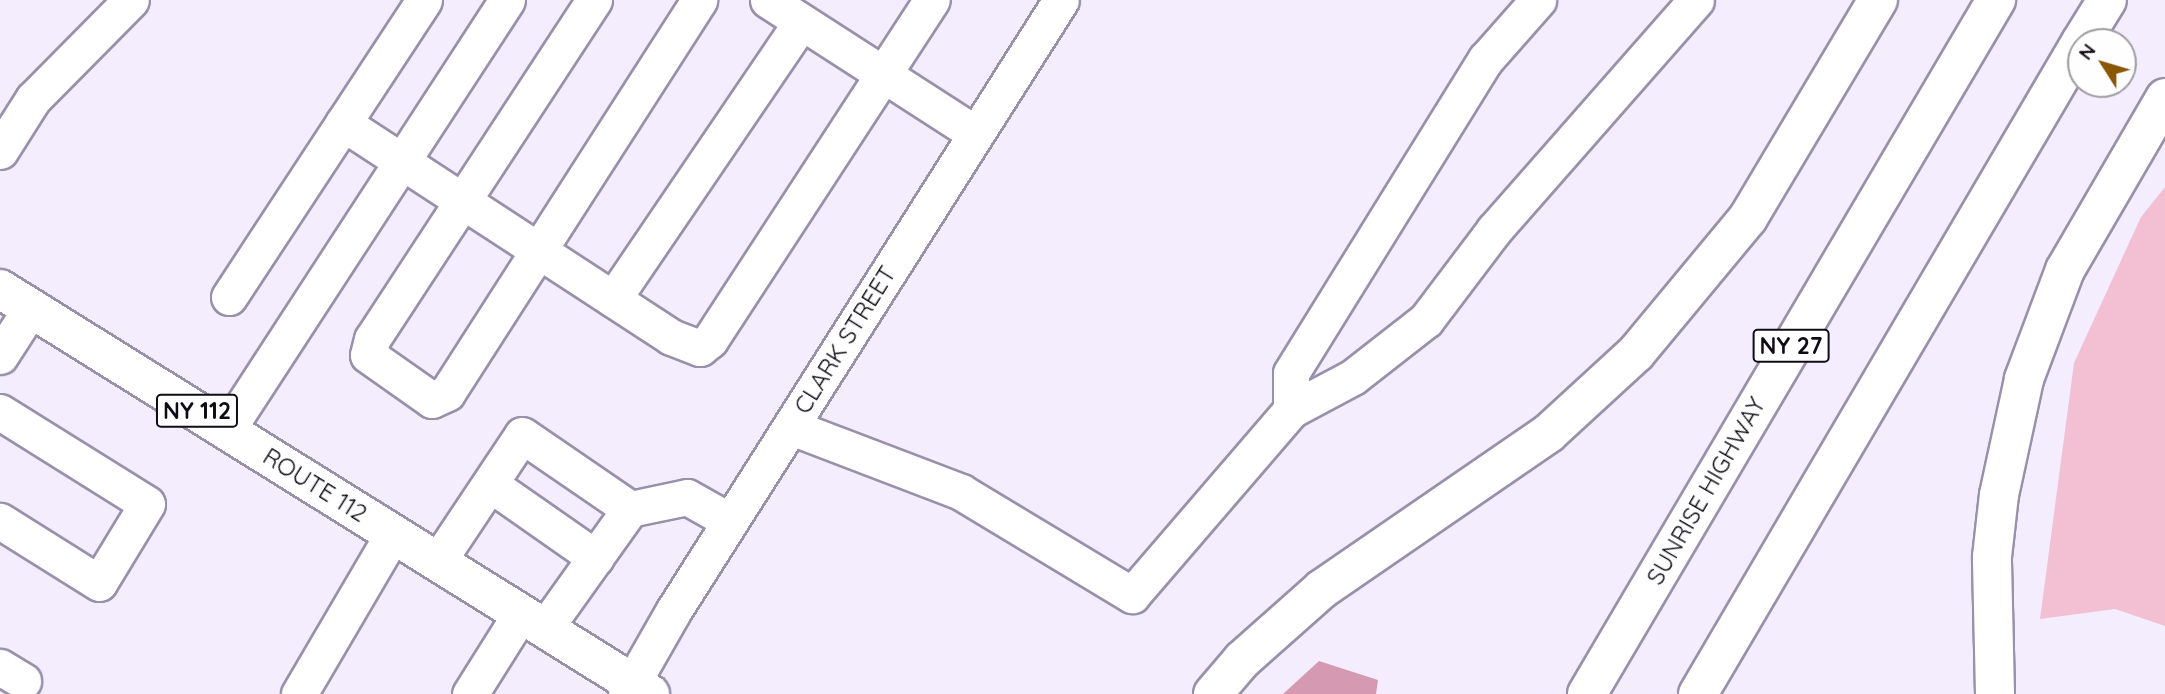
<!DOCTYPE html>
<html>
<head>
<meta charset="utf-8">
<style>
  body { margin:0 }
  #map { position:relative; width:2165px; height:694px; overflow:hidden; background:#f3edfe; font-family:Quicksand,sans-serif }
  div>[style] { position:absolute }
  .green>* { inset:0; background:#f2bfd3 }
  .forest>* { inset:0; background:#d59ab2 }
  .roads { filter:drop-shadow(2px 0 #9990aa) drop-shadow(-2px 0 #9990aa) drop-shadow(0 2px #9990aa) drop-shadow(0 -2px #9990aa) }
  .minor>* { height:35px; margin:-17.5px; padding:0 17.5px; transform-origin:17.5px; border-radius:17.5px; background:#fff }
  .major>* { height:38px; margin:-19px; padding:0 19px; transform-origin:19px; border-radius:19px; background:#fff }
  .highway>* { height:38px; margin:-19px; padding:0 19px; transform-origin:19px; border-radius:19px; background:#fff }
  span { translate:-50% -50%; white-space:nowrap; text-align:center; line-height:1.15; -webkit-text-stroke:7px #fefefe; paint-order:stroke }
  .shield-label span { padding:2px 5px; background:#fefefe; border:2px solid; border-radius:5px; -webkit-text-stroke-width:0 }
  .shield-label { font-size:23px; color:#100c15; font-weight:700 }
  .street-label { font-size:24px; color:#100c15 }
  .north { position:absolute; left:2067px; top:28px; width:70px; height:70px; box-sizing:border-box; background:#fefefe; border:2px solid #9f9da1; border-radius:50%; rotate:307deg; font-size:19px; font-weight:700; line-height:28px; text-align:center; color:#100c15 }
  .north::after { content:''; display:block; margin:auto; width:24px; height:32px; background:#8a5702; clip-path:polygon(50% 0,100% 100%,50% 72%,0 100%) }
</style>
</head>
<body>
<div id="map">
  <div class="green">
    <div style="clip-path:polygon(2165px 187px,2165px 626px,2115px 609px,2040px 619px,2074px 363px,2141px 217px)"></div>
  </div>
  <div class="forest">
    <div style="clip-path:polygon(1319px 661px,1378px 680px,1376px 694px,1283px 694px)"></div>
  </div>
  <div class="roads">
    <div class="minor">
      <div style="left:594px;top:0;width:405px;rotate:123.2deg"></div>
      <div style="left:372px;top:339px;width:16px;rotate:104deg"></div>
      <div style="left:368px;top:355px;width:78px;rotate:35.1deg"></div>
      <div style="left:432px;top:400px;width:17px;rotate:-25deg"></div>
      <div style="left:447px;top:393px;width:467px;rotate:-57.3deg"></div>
      <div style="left:768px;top:0;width:245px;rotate:32.8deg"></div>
      <div style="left:343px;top:123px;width:392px;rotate:33.1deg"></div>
      <div style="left:671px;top:337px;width:31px;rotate:21deg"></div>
      <div style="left:700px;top:348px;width:13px;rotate:-39deg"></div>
      <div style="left:710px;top:340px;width:406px;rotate:-56.9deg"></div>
      <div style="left:0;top:151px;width:62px;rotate:-57.6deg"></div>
      <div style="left:33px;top:99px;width:139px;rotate:-45.3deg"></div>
      <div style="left:229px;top:297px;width:355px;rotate:-56.7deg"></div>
      <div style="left:613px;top:299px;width:335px;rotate:-55.8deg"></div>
      <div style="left:0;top:356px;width:57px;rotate:-57.1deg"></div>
      <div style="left:1291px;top:410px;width:37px;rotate:-90deg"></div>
      <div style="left:1291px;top:373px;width:370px;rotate:-58.2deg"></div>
      <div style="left:1486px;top:59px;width:79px;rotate:-48.6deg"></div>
      <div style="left:0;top:412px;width:173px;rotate:32deg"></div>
      <div style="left:147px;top:504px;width:92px;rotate:121.3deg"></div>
      <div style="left:99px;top:583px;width:117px;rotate:-147.9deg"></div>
      <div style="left:791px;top:427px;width:182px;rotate:20.9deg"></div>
      <div style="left:961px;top:492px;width:200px;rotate:31.1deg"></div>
      <div style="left:1132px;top:595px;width:244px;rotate:-49.3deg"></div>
      <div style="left:1291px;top:410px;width:70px;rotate:-28deg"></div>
      <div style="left:1353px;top:377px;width:93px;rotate:-38deg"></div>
      <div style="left:1426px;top:320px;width:113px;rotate:-52.9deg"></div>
      <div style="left:1494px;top:230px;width:306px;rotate:-48.7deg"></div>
      <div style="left:227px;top:430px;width:513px;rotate:-56.93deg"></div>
      <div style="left:490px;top:484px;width:129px;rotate:34.9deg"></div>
      <div style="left:438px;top:561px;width:151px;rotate:-56.3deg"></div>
      <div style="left:522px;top:435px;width:131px;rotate:34.4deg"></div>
      <div style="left:545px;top:628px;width:146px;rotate:-54.5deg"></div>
      <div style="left:630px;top:509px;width:58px;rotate:-11.9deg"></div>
      <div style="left:687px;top:497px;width:49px;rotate:29.2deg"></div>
      <div style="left:0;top:667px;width:27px;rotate:31deg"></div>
      <div style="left:299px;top:694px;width:186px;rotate:-59.6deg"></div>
      <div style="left:470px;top:694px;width:96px;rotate:-57.8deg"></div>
      <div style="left:626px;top:694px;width:97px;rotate:-60.3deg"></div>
      <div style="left:674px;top:610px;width:722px;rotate:-57.61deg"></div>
    </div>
    <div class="major">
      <div style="left:0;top:289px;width:766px;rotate:31.93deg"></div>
      <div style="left:1213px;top:694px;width:45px;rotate:-49.5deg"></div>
      <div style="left:1242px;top:660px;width:107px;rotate:-41.6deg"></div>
      <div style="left:1322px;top:589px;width:275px;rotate:-34.5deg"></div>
      <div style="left:1549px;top:433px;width:118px;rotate:-42.6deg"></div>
      <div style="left:1636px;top:353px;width:175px;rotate:-50.3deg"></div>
      <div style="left:1748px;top:218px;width:254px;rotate:-59.2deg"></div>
      <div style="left:1995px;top:694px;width:137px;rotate:-91.3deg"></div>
      <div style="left:1992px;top:557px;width:62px;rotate:-83.6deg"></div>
      <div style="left:1999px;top:495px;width:119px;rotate:-77.8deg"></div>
      <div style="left:2024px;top:379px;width:116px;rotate:-69.4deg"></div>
      <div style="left:2065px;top:270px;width:199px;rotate:-59.8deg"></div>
    </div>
    <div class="highway">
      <div style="left:2081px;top:42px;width:49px;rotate:-58.2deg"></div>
      <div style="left:1587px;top:694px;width:806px;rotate:-59.49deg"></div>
      <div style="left:1698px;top:694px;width:756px;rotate:-59.57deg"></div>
    </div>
  </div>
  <div class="shield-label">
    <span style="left:1791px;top:346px">NY 27</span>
    <span style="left:197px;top:411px">NY 112</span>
  </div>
  <div class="street-label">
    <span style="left:845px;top:340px;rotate:-58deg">CLARK STREET</span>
    <span style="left:315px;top:485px;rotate:32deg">ROUTE 112</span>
    <span style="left:1706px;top:491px;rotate:-60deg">SUNRISE HIGHWAY</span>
  </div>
  <div class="north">N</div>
</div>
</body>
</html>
